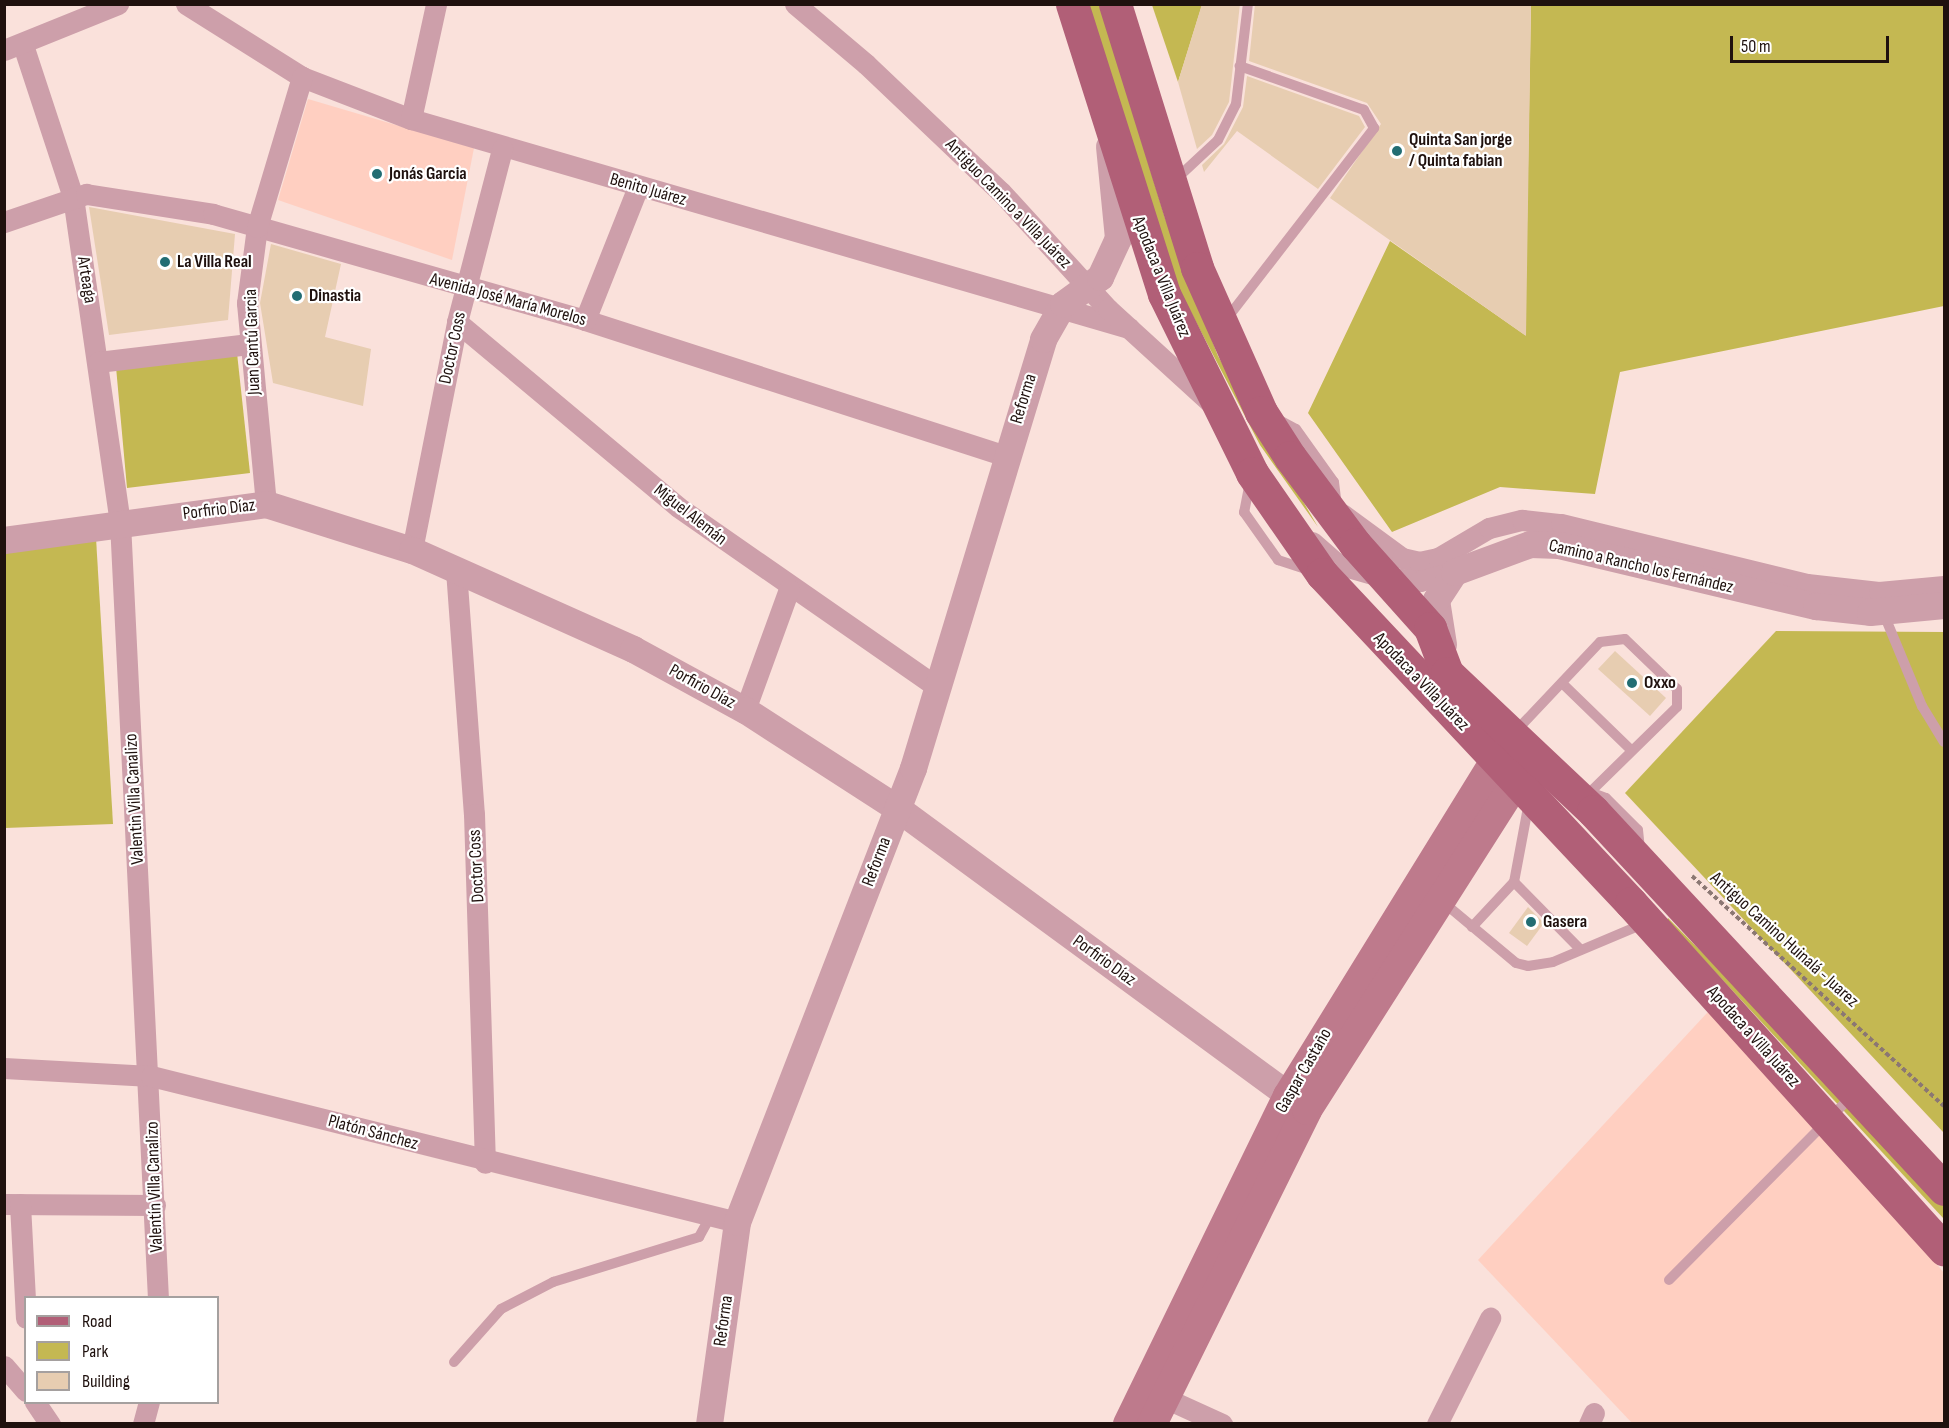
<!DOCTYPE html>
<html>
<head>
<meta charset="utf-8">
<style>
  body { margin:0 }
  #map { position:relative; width:1949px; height:1428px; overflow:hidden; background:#fae1db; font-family:"Sofia Sans Condensed",sans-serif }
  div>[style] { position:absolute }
  .built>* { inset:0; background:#ffcfc1 }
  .green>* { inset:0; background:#c4b852 }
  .building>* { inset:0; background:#e7cdb1 }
  .path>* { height:4px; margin-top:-2px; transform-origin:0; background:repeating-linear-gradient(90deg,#8b7773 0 4.5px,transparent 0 7.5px) }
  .service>* { height:10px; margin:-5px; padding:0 5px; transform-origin:5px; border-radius:5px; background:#cd9faa }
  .minor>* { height:21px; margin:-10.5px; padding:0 10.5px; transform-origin:10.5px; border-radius:10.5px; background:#cd9faa }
  .tertiary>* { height:27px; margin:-13.5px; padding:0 13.5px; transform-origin:13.5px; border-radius:13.5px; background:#cd9faa }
  .secondary>* { height:30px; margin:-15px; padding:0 15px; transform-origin:15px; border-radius:15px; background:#be7a8c }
  .primary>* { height:33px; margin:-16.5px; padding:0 16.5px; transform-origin:16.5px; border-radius:16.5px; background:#b15f77 }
  .dots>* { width:16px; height:16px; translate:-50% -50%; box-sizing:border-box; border:3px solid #fff; border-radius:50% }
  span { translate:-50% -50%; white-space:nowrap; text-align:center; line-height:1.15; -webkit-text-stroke:4.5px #fff; paint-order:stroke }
  .poi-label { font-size:18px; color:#1f110e; font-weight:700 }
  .left { translate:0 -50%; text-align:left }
  .street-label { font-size:18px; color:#1f110e }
  .frame { position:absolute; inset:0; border:6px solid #1f110e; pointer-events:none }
  .legend { position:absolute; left:24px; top:1296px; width:195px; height:108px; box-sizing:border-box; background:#fff; border:2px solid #a5a09f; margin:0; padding:8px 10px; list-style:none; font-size:18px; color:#1f110e }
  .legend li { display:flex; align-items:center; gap:12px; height:30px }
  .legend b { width:30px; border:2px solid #a5a09f }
  .scale { position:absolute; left:1730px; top:36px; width:159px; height:27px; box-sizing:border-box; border:3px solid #1f110e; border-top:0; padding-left:8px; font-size:18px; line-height:21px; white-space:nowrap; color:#1f110e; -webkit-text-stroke:4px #fff; paint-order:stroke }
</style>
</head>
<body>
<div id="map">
  <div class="built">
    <div style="clip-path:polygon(308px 99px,474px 148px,452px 260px,278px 200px)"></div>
    <div style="clip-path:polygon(1719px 1000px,1944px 1273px,1944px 1423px,1632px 1423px,1478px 1260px)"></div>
  </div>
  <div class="green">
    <div style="clip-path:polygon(1087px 5px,1100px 5px,1165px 218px,1218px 356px,1318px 527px,1260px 445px,1171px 274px)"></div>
    <div style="clip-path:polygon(1152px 5px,1202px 5px,1178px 82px)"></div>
    <div style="clip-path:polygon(1531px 5px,1944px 5px,1944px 306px,1620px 372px,1595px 494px,1500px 487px,1392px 532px,1308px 413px,1390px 241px,1525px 335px)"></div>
    <div style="clip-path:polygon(237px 353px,250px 473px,127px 488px,116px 367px)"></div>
    <div style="clip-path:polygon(96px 538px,113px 824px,5px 828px,5px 553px)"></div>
    <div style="clip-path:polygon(1776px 631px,1944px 632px,1944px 1133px,1625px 793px)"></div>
    <div style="clip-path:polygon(1668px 918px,1944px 1196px,1944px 1219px,1667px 920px)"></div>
  </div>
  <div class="building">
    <div style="clip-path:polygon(1202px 4px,1240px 4px,1229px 102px,1212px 135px,1197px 149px,1178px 82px)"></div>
    <div style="clip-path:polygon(1255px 4px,1531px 4px,1526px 336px,1330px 198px,1381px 124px,1367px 103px,1249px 61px)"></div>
    <div style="clip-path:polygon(1247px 76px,1359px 116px,1365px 127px,1318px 189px,1237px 131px,1204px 172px,1202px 165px,1224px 144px,1243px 107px)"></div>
    <div style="clip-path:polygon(89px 207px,235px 234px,228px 320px,109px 335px)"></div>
    <div style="clip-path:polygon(271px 244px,341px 264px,325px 337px,371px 349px,363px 406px,273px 383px,260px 303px)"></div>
    <div style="clip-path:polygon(1615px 651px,1666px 698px,1650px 716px,1598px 669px)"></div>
    <div style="clip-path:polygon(1528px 907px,1544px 923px,1527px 946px,1509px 933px)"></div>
  </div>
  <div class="path">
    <div style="left:1692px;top:876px;width:341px;rotate:42.4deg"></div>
  </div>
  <div class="service">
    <div style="left:1174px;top:181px;width:60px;rotate:-43deg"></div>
    <div style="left:1218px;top:140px;width:40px;rotate:-63.4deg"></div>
    <div style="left:1236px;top:104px;width:101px;rotate:-83.2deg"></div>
    <div style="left:1225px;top:321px;width:244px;rotate:-52.3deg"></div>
    <div style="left:1374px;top:128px;width:21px;rotate:-119deg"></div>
    <div style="left:1364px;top:110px;width:132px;rotate:-160.5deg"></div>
    <div style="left:1279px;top:420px;width:19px;rotate:28deg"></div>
    <div style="left:1296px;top:429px;width:65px;rotate:54.4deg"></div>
    <div style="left:1334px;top:482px;width:23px;rotate:83deg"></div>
    <div style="left:1250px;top:482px;width:31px;rotate:101deg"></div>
    <div style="left:1244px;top:512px;width:59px;rotate:54.7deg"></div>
    <div style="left:1278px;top:560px;width:33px;rotate:18deg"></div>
    <div style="left:1883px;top:612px;width:102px;rotate:67.5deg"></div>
    <div style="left:1922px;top:706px;width:42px;rotate:58.6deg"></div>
    <div style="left:1563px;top:684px;width:93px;rotate:44.1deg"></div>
    <div style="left:1514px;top:733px;width:125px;rotate:-46.6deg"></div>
    <div style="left:1600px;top:642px;width:25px;rotate:-7deg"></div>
    <div style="left:1625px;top:639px;width:72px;rotate:43.9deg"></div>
    <div style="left:1677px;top:689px;width:18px;rotate:90deg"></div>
    <div style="left:1677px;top:707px;width:130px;rotate:135.6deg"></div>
    <div style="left:1587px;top:791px;width:20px;rotate:20deg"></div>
    <div style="left:1606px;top:798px;width:45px;rotate:45deg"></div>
    <div style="left:1638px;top:830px;width:18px;rotate:84deg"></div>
    <div style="left:1529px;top:802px;width:81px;rotate:100.6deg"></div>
    <div style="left:1514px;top:882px;width:95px;rotate:45.4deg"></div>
    <div style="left:1443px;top:902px;width:95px;rotate:39.9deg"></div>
    <div style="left:1516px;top:963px;width:12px;rotate:14deg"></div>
    <div style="left:1528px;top:966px;width:25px;rotate:-9deg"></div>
    <div style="left:1553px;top:962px;width:98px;rotate:-22.9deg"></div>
    <div style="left:1472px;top:927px;width:62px;rotate:-47deg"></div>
    <div style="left:1669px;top:1280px;width:260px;rotate:-45.2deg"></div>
    <div style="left:454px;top:1362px;width:71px;rotate:-48.4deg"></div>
    <div style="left:501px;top:1309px;width:59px;rotate:-27.4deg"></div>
    <div style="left:553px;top:1282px;width:153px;rotate:-17.1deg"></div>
    <div style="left:699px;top:1237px;width:25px;rotate:-61deg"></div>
  </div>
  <div class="minor">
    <div style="left:186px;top:4px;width:137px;rotate:32.2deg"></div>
    <div style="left:302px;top:77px;width:117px;rotate:21.1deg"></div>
    <div style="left:411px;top:119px;width:748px;rotate:16.23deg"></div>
    <div style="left:795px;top:4px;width:93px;rotate:40.2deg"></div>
    <div style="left:866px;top:64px;width:186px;rotate:43.5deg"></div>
    <div style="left:1001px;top:192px;width:159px;rotate:47.6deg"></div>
    <div style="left:1108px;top:309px;width:138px;rotate:42.4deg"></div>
    <div style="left:23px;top:45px;width:160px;rotate:71.8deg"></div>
    <div style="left:73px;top:197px;width:328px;rotate:81.8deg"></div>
    <div style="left:120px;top:522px;width:777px;rotate:87.2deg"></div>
    <div style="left:4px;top:50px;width:123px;rotate:-22deg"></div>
    <div style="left:411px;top:119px;width:118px;rotate:-77.7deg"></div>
    <div style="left:4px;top:222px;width:87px;rotate:-18.9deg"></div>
    <div style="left:86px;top:194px;width:129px;rotate:8.9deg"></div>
    <div style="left:213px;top:214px;width:387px;rotate:15.9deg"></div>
    <div style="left:585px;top:320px;width:443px;rotate:17.9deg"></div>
    <div style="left:585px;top:320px;width:143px;rotate:-68.3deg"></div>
    <div style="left:457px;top:322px;width:288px;rotate:39.9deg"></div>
    <div style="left:678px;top:507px;width:317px;rotate:34.8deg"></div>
    <div style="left:98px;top:362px;width:152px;rotate:-6.8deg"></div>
    <div style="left:266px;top:504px;width:202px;rotate:-95.4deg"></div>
    <div style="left:247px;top:303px;width:77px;rotate:-82.5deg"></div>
    <div style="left:257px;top:227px;width:157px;rotate:-73.3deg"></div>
    <div style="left:1342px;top:514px;width:74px;rotate:36.3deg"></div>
    <div style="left:1402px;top:558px;width:17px;rotate:13deg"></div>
    <div style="left:1419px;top:562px;width:19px;rotate:-12deg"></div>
    <div style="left:1438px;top:558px;width:59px;rotate:-30.5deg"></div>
    <div style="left:1489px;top:528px;width:34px;rotate:-14deg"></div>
    <div style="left:1522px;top:520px;width:39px;rotate:6deg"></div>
    <div style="left:1561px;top:524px;width:253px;rotate:13.7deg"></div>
    <div style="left:1807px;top:584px;width:72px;rotate:6.3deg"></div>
    <div style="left:1879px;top:592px;width:65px;rotate:-5.3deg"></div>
    <div style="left:1312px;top:542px;width:33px;rotate:41deg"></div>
    <div style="left:1337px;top:564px;width:48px;rotate:15.8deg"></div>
    <div style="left:1383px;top:577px;width:37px;rotate:6deg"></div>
    <div style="left:1420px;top:581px;width:35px;rotate:-15deg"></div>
    <div style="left:412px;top:550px;width:232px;rotate:-78.8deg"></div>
    <div style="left:457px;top:322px;width:179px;rotate:-75.4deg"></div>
    <div style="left:456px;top:570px;width:245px;rotate:85.8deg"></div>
    <div style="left:474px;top:814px;width:349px;rotate:88.2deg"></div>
    <div style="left:745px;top:710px;width:129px;rotate:-70deg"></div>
    <div style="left:4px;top:1068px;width:147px;rotate:3.1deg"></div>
    <div style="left:151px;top:1076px;width:604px;rotate:13.99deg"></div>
    <div style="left:4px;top:1204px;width:151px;rotate:0.4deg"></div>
    <div style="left:20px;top:1204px;width:114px;rotate:87deg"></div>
    <div style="left:4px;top:1366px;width:33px;rotate:49deg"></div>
    <div style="left:1154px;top:1393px;width:75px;rotate:24.5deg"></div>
    <div style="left:35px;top:1402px;width:27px;rotate:56deg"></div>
    <div style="left:143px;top:1424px;width:23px;rotate:-75deg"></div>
    <div style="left:1437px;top:1424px;width:119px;rotate:-63.4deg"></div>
    <div style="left:1589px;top:1424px;width:12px;rotate:-66deg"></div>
  </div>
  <div class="tertiary">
    <div style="left:4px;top:540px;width:264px;rotate:-7.8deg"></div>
    <div style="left:266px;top:504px;width:153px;rotate:17.5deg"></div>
    <div style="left:412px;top:550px;width:242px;rotate:24.1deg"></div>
    <div style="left:633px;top:649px;width:128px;rotate:28.6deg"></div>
    <div style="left:745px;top:710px;width:181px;rotate:32.8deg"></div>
    <div style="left:897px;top:808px;width:507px;rotate:36.26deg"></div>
    <div style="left:1443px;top:644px;width:45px;rotate:-99deg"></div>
    <div style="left:1436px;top:600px;width:33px;rotate:-57deg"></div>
    <div style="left:1454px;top:572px;width:81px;rotate:-20.2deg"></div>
    <div style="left:1530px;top:544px;width:29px;rotate:2deg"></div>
    <div style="left:1559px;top:545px;width:264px;rotate:13.4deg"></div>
    <div style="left:1816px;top:606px;width:54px;rotate:6.3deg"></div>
    <div style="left:1870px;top:612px;width:74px;rotate:-5.4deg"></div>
    <div style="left:709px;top:1424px;width:204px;rotate:-82.1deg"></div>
    <div style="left:737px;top:1222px;width:487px;rotate:-68.8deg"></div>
    <div style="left:913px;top:768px;width:448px;rotate:-73.1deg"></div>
    <div style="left:1043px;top:339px;width:40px;rotate:-60.3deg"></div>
    <div style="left:1063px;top:304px;width:46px;rotate:-36.1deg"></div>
    <div style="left:1100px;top:277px;width:43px;rotate:-65.2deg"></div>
    <div style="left:1118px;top:238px;width:92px;rotate:-95.6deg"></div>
  </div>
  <div class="secondary">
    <div style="left:1128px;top:1424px;width:365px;rotate:-64deg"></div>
    <div style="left:1288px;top:1096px;width:421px;rotate:-58.3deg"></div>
    <div style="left:1152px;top:1424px;width:350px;rotate:-63.7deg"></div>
    <div style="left:1307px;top:1110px;width:413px;rotate:-57.5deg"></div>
  </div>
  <div class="primary">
    <div style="left:1072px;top:4px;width:304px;rotate:72.4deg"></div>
    <div style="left:1164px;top:294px;width:199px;rotate:63.8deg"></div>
    <div style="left:1252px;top:473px;width:123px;rotate:55.3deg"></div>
    <div style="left:1322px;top:574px;width:451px;rotate:46.8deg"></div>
    <div style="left:1631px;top:903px;width:467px;rotate:47.9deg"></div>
    <div style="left:1115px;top:4px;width:276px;rotate:72.7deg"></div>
    <div style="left:1197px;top:268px;width:158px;rotate:66deg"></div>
    <div style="left:1261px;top:412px;width:54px;rotate:57.2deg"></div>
    <div style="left:1290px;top:457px;width:109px;rotate:53.2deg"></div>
    <div style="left:1355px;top:544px;width:113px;rotate:48.2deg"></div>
    <div style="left:1430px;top:628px;width:48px;rotate:69.3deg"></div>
    <div style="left:1447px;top:673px;width:201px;rotate:43.4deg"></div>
    <div style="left:1593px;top:811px;width:516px;rotate:47.12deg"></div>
  </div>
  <div class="dots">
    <div style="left:1397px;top:151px;background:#226d73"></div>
    <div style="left:377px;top:174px;background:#226d73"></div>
    <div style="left:165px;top:262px;background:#226d73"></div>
    <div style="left:297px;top:296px;background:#226d73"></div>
    <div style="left:1632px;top:683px;background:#226d73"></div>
    <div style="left:1531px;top:922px;background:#226d73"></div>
  </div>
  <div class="poi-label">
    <span class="left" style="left:1409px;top:151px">Quinta San jorge<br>/ Quinta fabian</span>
    <span class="left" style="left:389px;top:174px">Jonás Garcia</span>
    <span class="left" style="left:177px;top:262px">La Villa Real</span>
    <span class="left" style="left:309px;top:296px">Dinastia</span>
    <span class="left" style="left:1644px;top:683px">Oxxo</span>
    <span class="left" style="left:1543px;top:922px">Gasera</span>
  </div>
  <div class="street-label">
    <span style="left:648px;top:190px;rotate:16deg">Benito Juárez</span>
    <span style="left:1008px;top:204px;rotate:46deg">Antiguo Camino a Villa Juárez</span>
    <span style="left:1161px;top:277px;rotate:68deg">Apodaca a Villa Juárez</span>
    <span style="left:86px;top:280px;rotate:81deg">Arteaga</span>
    <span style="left:508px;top:300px;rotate:15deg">Avenida José María Morelos</span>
    <span style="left:253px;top:342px;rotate:-92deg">Juan Cantú Garcia</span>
    <span style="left:453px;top:348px;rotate:-78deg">Doctor Coss</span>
    <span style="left:1024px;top:399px;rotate:-73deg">Reforma</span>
    <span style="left:219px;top:510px;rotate:-7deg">Porfirio Díaz</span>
    <span style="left:690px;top:515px;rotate:38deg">Miguel Alemán</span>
    <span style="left:1641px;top:567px;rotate:13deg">Camino a Rancho los Fernández</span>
    <span style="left:1421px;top:682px;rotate:46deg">Apodaca a Villa Juárez</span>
    <span style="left:702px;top:687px;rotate:29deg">Porfirio Díaz</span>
    <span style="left:135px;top:799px;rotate:-93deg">Valentin Villa Canalizo</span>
    <span style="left:877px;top:862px;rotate:-69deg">Reforma</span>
    <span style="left:477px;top:866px;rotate:-93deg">Doctor Coss</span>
    <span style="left:1784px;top:940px;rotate:42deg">Antiguo Camino Huinalá - Juarez</span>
    <span style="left:1104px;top:961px;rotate:36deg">Porfirio Díaz</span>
    <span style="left:1753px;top:1037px;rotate:48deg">Apodaca a Villa Juárez</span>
    <span style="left:1304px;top:1071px;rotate:-60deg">Gaspar Castaño</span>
    <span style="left:373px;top:1133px;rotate:15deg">Platón Sánchez</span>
    <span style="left:155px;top:1187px;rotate:-92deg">Valentín Villa Canalizo</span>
    <span style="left:724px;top:1321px;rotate:-82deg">Reforma</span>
  </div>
  <div class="frame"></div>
  <ul class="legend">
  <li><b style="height:8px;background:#b15f77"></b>Road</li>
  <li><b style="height:16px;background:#c4b852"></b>Park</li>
  <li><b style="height:16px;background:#e7cdb1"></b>Building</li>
  </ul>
  <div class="scale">50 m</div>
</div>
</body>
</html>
